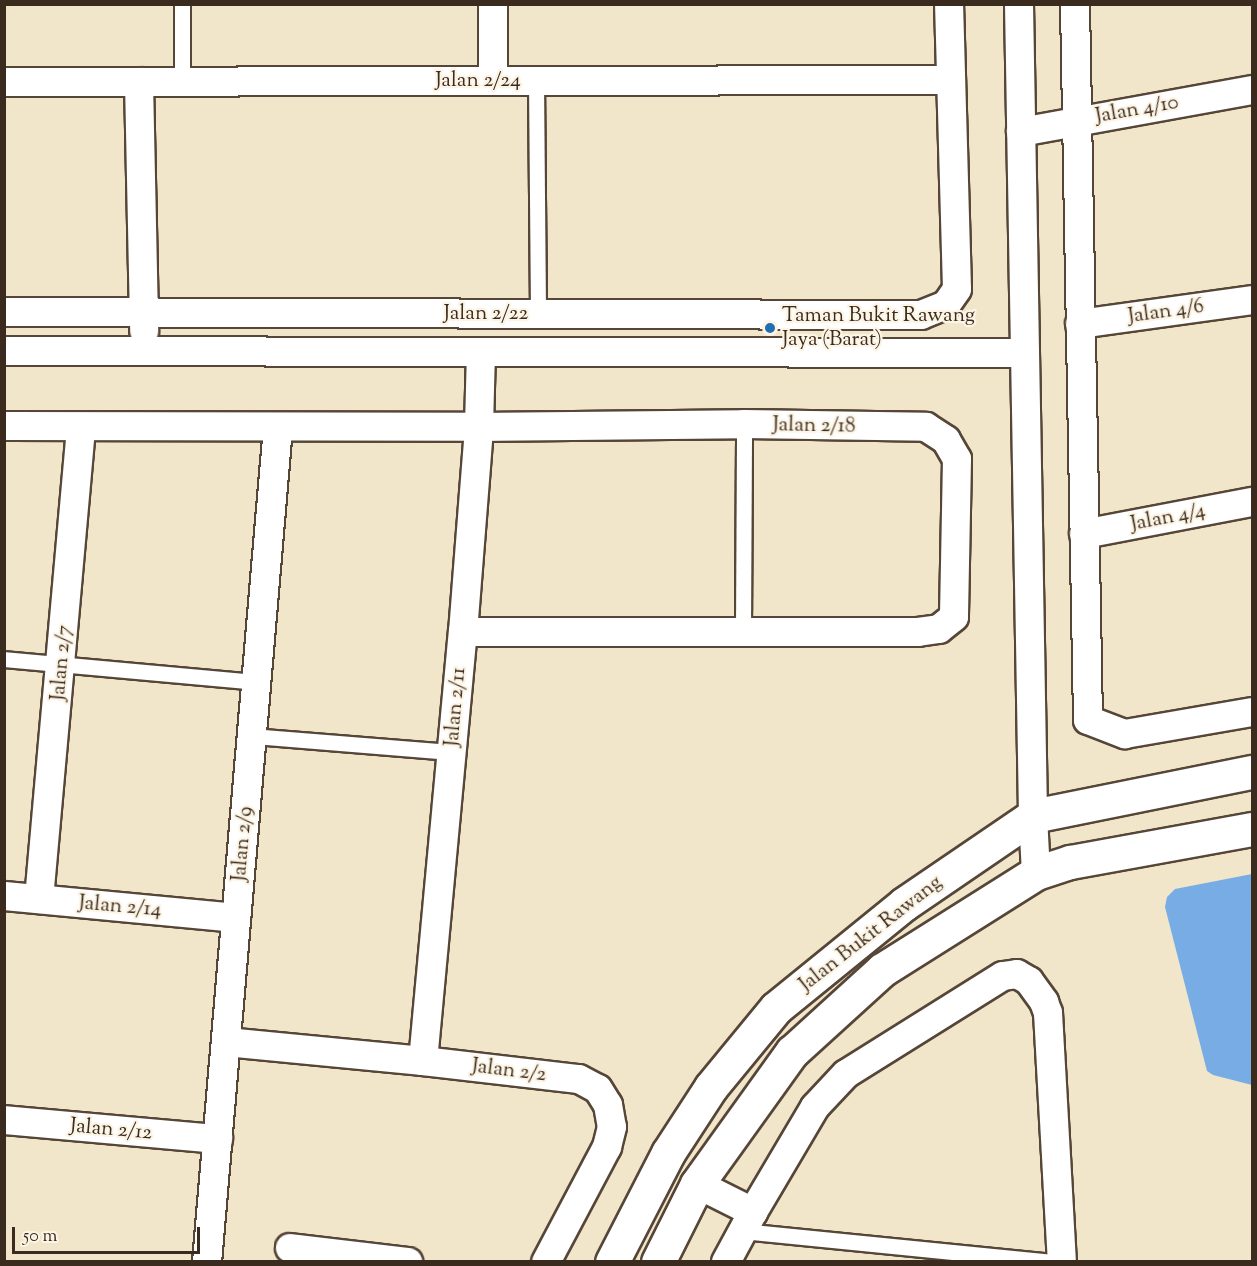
<!DOCTYPE html>
<html>
<head>
<meta charset="utf-8">
<style>
  body { margin:0 }
  #map { position:relative; width:1257px; height:1266px; overflow:hidden; background:#f2e6ca; font-family:"Sorts Mill Goudy",serif }
  div>[style] { position:absolute }
  .water>* { inset:0; background:#77ace5 }
  .roads { filter:drop-shadow(2px 0 #564638) drop-shadow(-2px 0 #564638) drop-shadow(0 2px #564638) drop-shadow(0 -2px #564638) }
  .lane>* { height:15px; margin:-7.5px; padding:0 7.5px; transform-origin:7.5px; border-radius:7.5px; background:#fff }
  .street>* { height:28px; margin:-14px; padding:0 14px; transform-origin:14px; border-radius:14px; background:#fff }
  .secondary>* { height:33px; margin:-16.5px; padding:0 16.5px; transform-origin:16.5px; border-radius:16.5px; background:#fff }
  .dots>* { width:16px; height:16px; translate:-50% -50%; box-sizing:border-box; border:3px solid #fcf5e5; border-radius:50% }
  span { translate:-50% -50%; white-space:nowrap; text-align:center; line-height:1.15; -webkit-text-stroke:4.5px #fcf5e5; paint-order:stroke }
  .street-label { font-size:21px; color:#3b2a1e }
  .poi-label { font-size:21px; color:#3b2a1e }
  .left { translate:0 -50%; text-align:left }
  .frame { position:absolute; inset:0; border:6px solid #3b2a1e; pointer-events:none }
  .scale { position:absolute; left:12px; top:1227px; width:188px; height:27px; box-sizing:border-box; border:3px solid #3b2a1e; border-top:0; padding-left:8px; font-size:18px; line-height:21px; white-space:nowrap; color:#3b2a1e; -webkit-text-stroke:4px #fcf5e5; paint-order:stroke }
</style>
</head>
<body>
<div id="map">
  <div class="water">
    <div style="clip-path:polygon(1252px 874px,1252px 1085px,1213px 1075px,1207px 1071px,1165px 907px,1167px 897px,1175px 889px)"></div>
  </div>
  <div class="roads">
    <div class="lane">
      <div style="left:182px;top:4px;width:78px;rotate:90deg"></div>
      <div style="left:536px;top:81px;width:233px;rotate:89.5deg"></div>
      <div style="left:743px;top:630px;width:206px;rotate:-89.7deg"></div>
      <div style="left:4px;top:659px;width:253px;rotate:5.2deg"></div>
      <div style="left:252px;top:736px;width:201px;rotate:4.6deg"></div>
      <div style="left:742px;top:1231px;width:315px;rotate:5.7deg"></div>
    </div>
    <div class="street">
      <div style="left:493px;top:4px;width:77px;rotate:90deg"></div>
      <div style="left:1019px;top:4px;width:812px;rotate:89.01deg"></div>
      <div style="left:1033px;top:816px;width:57px;rotate:87deg"></div>
      <div style="left:1075px;top:4px;width:716px;rotate:88.96deg"></div>
      <div style="left:1088px;top:720px;width:40px;rotate:21deg"></div>
      <div style="left:1125px;top:734px;width:129px;rotate:-9.8deg"></div>
      <div style="left:4px;top:82px;width:947px;rotate:-0.12deg"></div>
      <div style="left:139px;top:82px;width:249px;rotate:88.8deg"></div>
      <div style="left:1021px;top:132px;width:235px;rotate:-10.3deg"></div>
      <div style="left:4px;top:312px;width:917px;rotate:0.19deg"></div>
      <div style="left:921px;top:315px;width:27px;rotate:-22deg"></div>
      <div style="left:946px;top:305px;width:19px;rotate:-55deg"></div>
      <div style="left:957px;top:289px;width:285px;rotate:-91.6deg"></div>
      <div style="left:1080px;top:324px;width:174px;rotate:-7.9deg"></div>
      <div style="left:4px;top:351px;width:1021px;rotate:0.11deg"></div>
      <div style="left:4px;top:426px;width:475px;rotate:0.1deg"></div>
      <div style="left:479px;top:427px;width:265px;rotate:-0.6deg"></div>
      <div style="left:744px;top:424px;width:182px;rotate:0.9deg"></div>
      <div style="left:926px;top:427px;width:24px;rotate:33deg"></div>
      <div style="left:946px;top:440px;width:22px;rotate:60deg"></div>
      <div style="left:957px;top:459px;width:158px;rotate:91.1deg"></div>
      <div style="left:954px;top:617px;width:19px;rotate:141deg"></div>
      <div style="left:939px;top:629px;width:21px;rotate:172deg"></div>
      <div style="left:918px;top:632px;width:455px;rotate:180deg"></div>
      <div style="left:1084px;top:534px;width:171px;rotate:-10.8deg"></div>
      <div style="left:4px;top:896px;width:233px;rotate:5.4deg"></div>
      <div style="left:39px;top:899px;width:474px;rotate:-84.9deg"></div>
      <div style="left:226px;top:1042px;width:198px;rotate:5.5deg"></div>
      <div style="left:423px;top:1061px;width:157px;rotate:6.6deg"></div>
      <div style="left:579px;top:1079px;width:21px;rotate:28deg"></div>
      <div style="left:598px;top:1089px;width:19px;rotate:58deg"></div>
      <div style="left:608px;top:1105px;width:22px;rotate:80deg"></div>
      <div style="left:612px;top:1127px;width:21px;rotate:104deg"></div>
      <div style="left:607px;top:1147px;width:130px;rotate:117.9deg"></div>
      <div style="left:423px;top:1061px;width:431px;rotate:-84.7deg"></div>
      <div style="left:463px;top:632px;width:206px;rotate:-85.5deg"></div>
      <div style="left:479px;top:427px;width:75px;rotate:-88.5deg"></div>
      <div style="left:4px;top:1120px;width:215px;rotate:5.1deg"></div>
      <div style="left:697px;top:1184px;width:63px;rotate:26.6deg"></div>
      <div style="left:753px;top:1212px;width:122px;rotate:-59.4deg"></div>
      <div style="left:815px;top:1107px;width:45px;rotate:-46.8deg"></div>
      <div style="left:846px;top:1074px;width:185px;rotate:-32deg"></div>
      <div style="left:1003px;top:976px;width:14px;rotate:-8deg"></div>
      <div style="left:1017px;top:974px;width:14px;rotate:30deg"></div>
      <div style="left:1029px;top:981px;width:26px;rotate:54deg"></div>
      <div style="left:1044px;top:1002px;width:12px;rotate:70deg"></div>
      <div style="left:1048px;top:1013px;width:249px;rotate:86.8deg"></div>
      <div style="left:290px;top:1248px;width:119px;rotate:6.8deg"></div>
      <div style="left:207px;top:1262px;width:838px;rotate:-85.14deg"></div>
      <div style="left:726px;top:1262px;width:57px;rotate:-61.6deg"></div>
    </div>
    <div class="secondary">
      <div style="left:612px;top:1262px;width:123px;rotate:-62.8deg"></div>
      <div style="left:668px;top:1153px;width:79px;rotate:-56.9deg"></div>
      <div style="left:711px;top:1087px;width:102px;rotate:-50.6deg"></div>
      <div style="left:776px;top:1008px;width:165px;rotate:-39.1deg"></div>
      <div style="left:904px;top:904px;width:156px;rotate:-34.3deg"></div>
      <div style="left:1033px;top:816px;width:223px;rotate:-11.4deg"></div>
      <div style="left:658px;top:1262px;width:87px;rotate:-63.4deg"></div>
      <div style="left:697px;top:1184px;width:163px;rotate:-54.3deg"></div>
      <div style="left:792px;top:1052px;width:122px;rotate:-42.3deg"></div>
      <div style="left:882px;top:970px;width:182px;rotate:-32.2deg"></div>
      <div style="left:1036px;top:873px;width:36px;rotate:-18deg"></div>
      <div style="left:1070px;top:862px;width:185px;rotate:-10.3deg"></div>
    </div>
  </div>
  <div class="dots">
    <div style="left:770px;top:328px;background:#1f6fb2"></div>
  </div>
  <div class="street-label">
    <span style="left:478px;top:81px">Jalan 2/24</span>
    <span style="left:1137px;top:110px;rotate:-10deg">Jalan 4/10</span>
    <span style="left:1166px;top:312px;rotate:-8deg">Jalan 4/6</span>
    <span style="left:486px;top:314px">Jalan 2/22</span>
    <span style="left:814px;top:426px;rotate:1deg">Jalan 2/18</span>
    <span style="left:1168px;top:518px;rotate:-11deg">Jalan 4/4</span>
    <span style="left:62px;top:663px;rotate:-85deg">Jalan 2/7</span>
    <span style="left:456px;top:707px;rotate:-85deg">Jalan 2/11</span>
    <span style="left:243px;top:844px;rotate:-85deg">Jalan 2/9</span>
    <span style="left:120px;top:907px;rotate:5deg">Jalan 2/14</span>
    <span style="left:871px;top:934px;rotate:-38deg">Jalan Bukit Rawang</span>
    <span style="left:509px;top:1071px;rotate:7deg">Jalan 2/2</span>
    <span style="left:111px;top:1130px;rotate:5deg">Jalan 2/12</span>
  </div>
  <div class="poi-label">
    <span class="left" style="left:782px;top:328px">Taman Bukit Rawang<br>Jaya (Barat)</span>
  </div>
  <div class="frame"></div>
  <div class="scale">50 m</div>
</div>
</body>
</html>
